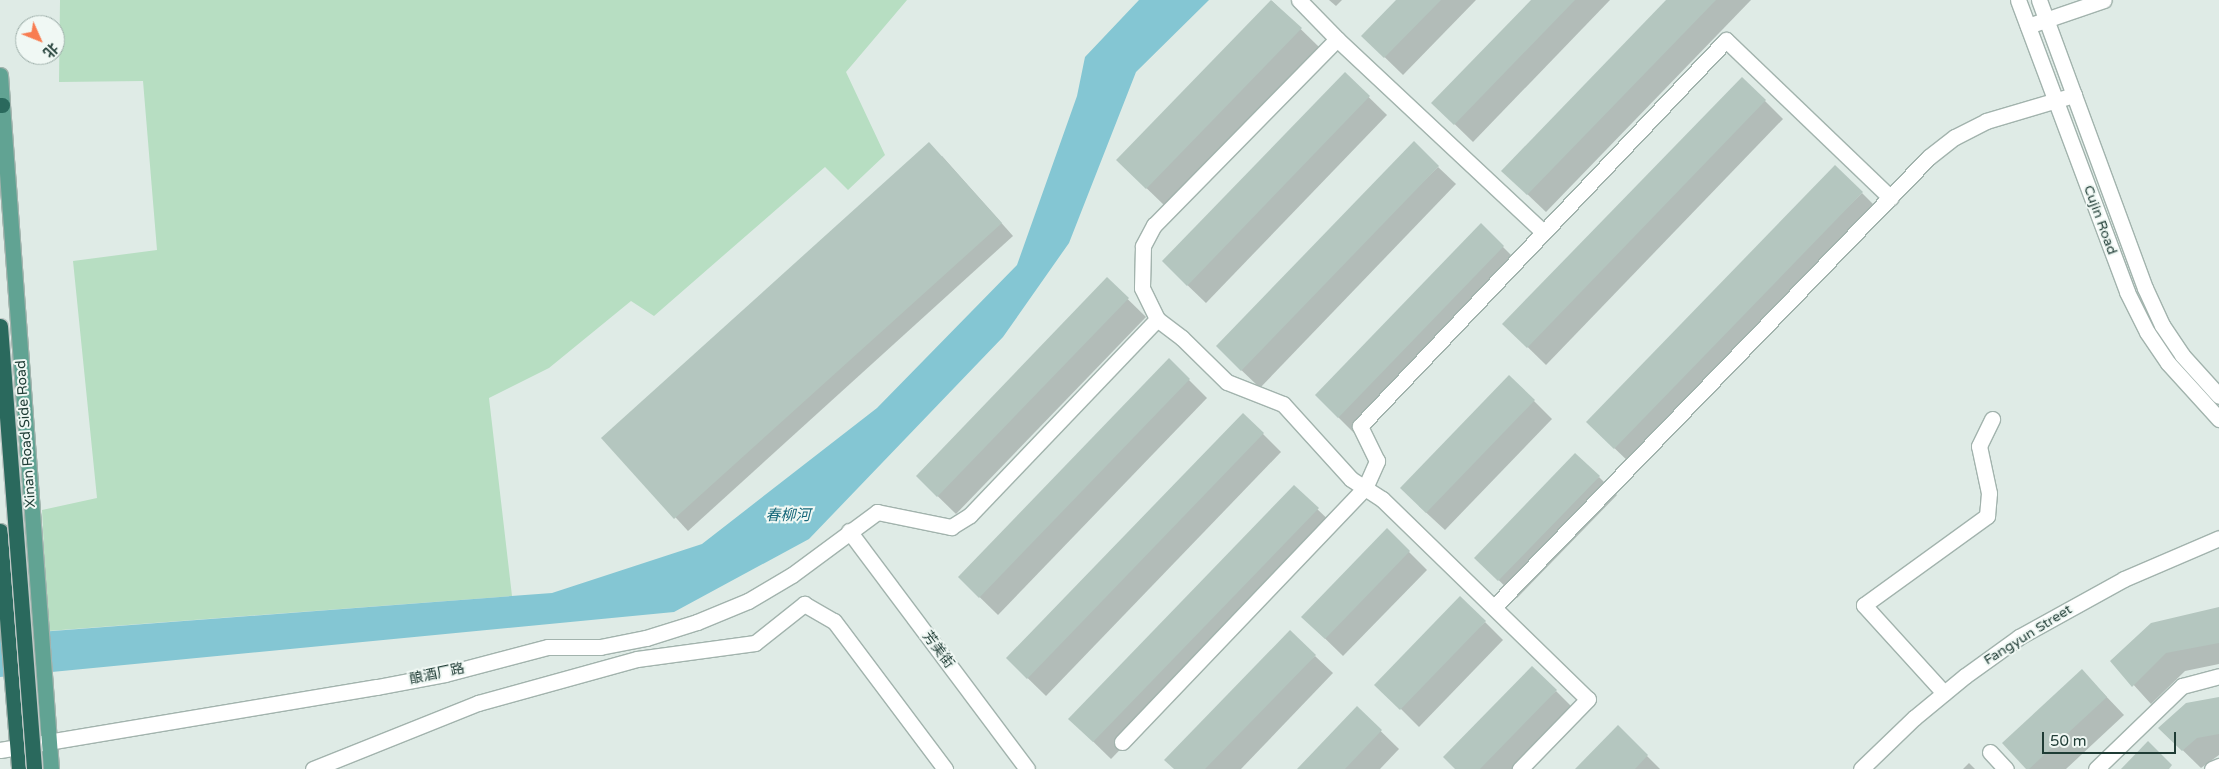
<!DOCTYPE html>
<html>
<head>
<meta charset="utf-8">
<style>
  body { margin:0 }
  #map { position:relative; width:2219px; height:769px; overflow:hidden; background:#dfebe6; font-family:"Varela Round","Noto Sans SC",sans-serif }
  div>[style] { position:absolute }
  .green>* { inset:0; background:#b7dec2 }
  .water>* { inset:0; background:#84c6d3 }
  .shadow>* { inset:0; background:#0003 }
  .building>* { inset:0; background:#b4c6bf }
  .roads { filter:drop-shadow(1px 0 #a2b3ad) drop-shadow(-1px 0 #a2b3ad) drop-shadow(0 1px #a2b3ad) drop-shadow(0 -1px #a2b3ad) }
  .street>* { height:15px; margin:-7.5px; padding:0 7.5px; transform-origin:7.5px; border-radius:7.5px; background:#fff }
  .secondary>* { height:15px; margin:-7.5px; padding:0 7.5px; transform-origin:7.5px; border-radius:7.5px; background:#fff }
  .primary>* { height:15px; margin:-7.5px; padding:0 7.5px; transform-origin:7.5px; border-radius:7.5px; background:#61a393 }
  .highway>* { height:15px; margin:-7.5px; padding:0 7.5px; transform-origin:7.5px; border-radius:7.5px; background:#2a695d }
  .bridges { filter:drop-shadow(1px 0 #c0c8c6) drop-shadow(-1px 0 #c0c8c6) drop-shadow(0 1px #c0c8c6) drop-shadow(0 -1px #c0c8c6) }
  .highway-bridge>* { height:15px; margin:-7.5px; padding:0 7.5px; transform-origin:7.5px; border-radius:7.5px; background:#2a695d }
  span { translate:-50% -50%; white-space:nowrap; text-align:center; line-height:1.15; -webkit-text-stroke:4px #f0f8f4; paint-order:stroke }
  .street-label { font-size:14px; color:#1f3c35 }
  .water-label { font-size:15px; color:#17687a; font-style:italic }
  .north { position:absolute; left:15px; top:15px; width:50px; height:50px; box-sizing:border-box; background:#f0f8f4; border:1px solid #9cada8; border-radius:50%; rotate:134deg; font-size:14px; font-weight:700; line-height:20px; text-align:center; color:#1f3c35 }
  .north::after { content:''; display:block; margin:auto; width:18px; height:22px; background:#f87c50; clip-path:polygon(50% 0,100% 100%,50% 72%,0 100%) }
  .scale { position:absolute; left:2042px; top:732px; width:134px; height:22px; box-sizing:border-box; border:2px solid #1f3c35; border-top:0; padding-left:6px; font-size:15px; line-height:18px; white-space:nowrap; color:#1f3c35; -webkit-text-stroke:4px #f0f8f4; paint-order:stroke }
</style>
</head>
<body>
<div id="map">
  <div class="green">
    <div style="clip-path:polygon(60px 0,907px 0,846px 72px,885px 155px,848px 190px,825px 167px,654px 316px,631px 301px,549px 368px,489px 398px,512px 596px,48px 631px,42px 510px,97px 498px,73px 261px,157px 250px,143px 81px,59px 82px)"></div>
  </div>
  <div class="water">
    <div style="clip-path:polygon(1139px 0,1209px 0,1136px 72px,1069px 243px,1003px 337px,809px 539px,674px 612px,0 677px,0 635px,552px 593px,702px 544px,877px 408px,1017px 265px,1077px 96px,1085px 57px)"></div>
  </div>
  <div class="shadow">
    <div style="clip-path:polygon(1329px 0,1342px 0,1336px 6px)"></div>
    <div style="clip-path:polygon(1397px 0,1476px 0,1403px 75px,1363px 36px)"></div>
    <div style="clip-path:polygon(1533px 0,1610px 0,1473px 142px,1433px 103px)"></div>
    <div style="clip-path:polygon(1668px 0,1751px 0,1546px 212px,1521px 188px)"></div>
    <div style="clip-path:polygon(1272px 1px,1319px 47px,1165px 206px,1136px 178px)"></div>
    <div style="clip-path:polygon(1345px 74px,1387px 115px,1206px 303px,1181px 279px)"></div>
    <div style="clip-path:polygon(1742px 78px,1783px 119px,1546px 365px,1504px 324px)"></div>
    <div style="clip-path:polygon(942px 156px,1013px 236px,688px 531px,603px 438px)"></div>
    <div style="clip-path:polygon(1438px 167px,1456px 184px,1260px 388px,1235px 364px)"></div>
    <div style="clip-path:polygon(1862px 193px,1880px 211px,1633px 466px,1606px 440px)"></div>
    <div style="clip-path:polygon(1481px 225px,1521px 265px,1356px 435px,1334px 413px)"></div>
    <div style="clip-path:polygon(1107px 279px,1146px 317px,956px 514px,917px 476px)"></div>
    <div style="clip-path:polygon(1169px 360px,1207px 398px,998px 615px,959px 577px)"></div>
    <div style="clip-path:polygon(1509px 376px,1552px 419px,1445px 530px,1419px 506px)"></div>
    <div style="clip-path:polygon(1243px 414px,1281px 452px,1046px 696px,1007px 658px)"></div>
    <div style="clip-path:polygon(1599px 477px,1617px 495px,1517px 598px,1476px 558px)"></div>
    <div style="clip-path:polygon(1294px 487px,1336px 527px,1111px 759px,1070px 719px)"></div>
    <div style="clip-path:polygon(1387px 530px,1427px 570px,1343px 656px,1303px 617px)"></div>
    <div style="clip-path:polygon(2219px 609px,2219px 664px,2185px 671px,2151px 704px,2112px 661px)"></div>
    <div style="clip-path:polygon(1485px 622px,1503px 640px,1419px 727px,1394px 702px)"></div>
    <div style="clip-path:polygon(1315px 656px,1333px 673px,1241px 769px,1175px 769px)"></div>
    <div style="clip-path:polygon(2082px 671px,2124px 715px,2066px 769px,2028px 769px)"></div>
    <div style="clip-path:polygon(1556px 691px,1574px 709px,1515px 769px,1456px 769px)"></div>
    <div style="clip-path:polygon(2219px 698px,2219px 755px,2201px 768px,2160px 728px)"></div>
    <div style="clip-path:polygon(1357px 708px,1399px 749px,1380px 769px,1299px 769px)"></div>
    <div style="clip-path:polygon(1618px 727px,1660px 769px,1576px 769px)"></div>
    <div style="clip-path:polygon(1969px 763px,1975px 769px,1963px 769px)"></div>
  </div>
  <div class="building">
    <div style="clip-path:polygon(1271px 0,1302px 28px,1146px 189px,1116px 160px)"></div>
    <div style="clip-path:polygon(1396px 0,1441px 0,1384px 58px,1361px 36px)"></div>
    <div style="clip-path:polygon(1531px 0,1575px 0,1454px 125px,1431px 103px)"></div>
    <div style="clip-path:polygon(1666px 0,1716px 0,1527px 195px,1501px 171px)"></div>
    <div style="clip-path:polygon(1345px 72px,1370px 96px,1187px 286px,1162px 261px)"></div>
    <div style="clip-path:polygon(1742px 77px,1766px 100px,1527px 348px,1502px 324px)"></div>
    <div style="clip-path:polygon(1414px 141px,1439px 166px,1241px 371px,1216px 346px)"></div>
    <div style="clip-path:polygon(929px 142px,1002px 223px,674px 519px,601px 438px)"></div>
    <div style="clip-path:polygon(1835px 165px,1863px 192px,1614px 449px,1586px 422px)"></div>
    <div style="clip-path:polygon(1481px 223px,1504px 246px,1338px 418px,1315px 395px)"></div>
    <div style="clip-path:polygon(1107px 277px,1129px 298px,937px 497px,916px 476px)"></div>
    <div style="clip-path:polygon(1169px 358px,1190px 379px,979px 598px,958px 577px)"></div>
    <div style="clip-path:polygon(1509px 375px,1535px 400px,1426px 513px,1400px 488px)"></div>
    <div style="clip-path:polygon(1243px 413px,1264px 433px,1027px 679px,1006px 658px)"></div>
    <div style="clip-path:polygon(1575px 453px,1600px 476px,1498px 581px,1474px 558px)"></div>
    <div style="clip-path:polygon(1294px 485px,1319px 508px,1093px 742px,1068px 719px)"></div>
    <div style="clip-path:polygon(1387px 528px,1410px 551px,1325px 639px,1301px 617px)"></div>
    <div style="clip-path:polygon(1460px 596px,1486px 621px,1400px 710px,1374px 685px)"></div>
    <div style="clip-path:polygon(2219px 607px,2219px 643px,2166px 653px,2132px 687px,2110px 661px,2151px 623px)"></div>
    <div style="clip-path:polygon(1290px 630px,1316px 655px,1205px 769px,1174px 769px,1164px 760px)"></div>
    <div style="clip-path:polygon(1532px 666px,1557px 690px,1480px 769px,1455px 769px,1443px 757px)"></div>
    <div style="clip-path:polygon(2082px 669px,2107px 697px,2029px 769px,2026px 769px,2002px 743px)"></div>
    <div style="clip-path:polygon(2219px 697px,2219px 734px,2197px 738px,2182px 751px,2158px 728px,2186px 703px)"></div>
    <div style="clip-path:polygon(1357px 706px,1382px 730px,1345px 769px,1297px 769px)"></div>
    <div style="clip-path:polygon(1618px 725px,1648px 755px,1635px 769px,1575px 769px)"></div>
    <div style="clip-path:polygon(2148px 741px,2172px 765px,2169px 769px,2121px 769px)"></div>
  </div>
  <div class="roads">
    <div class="street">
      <div style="left:1299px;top:0;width:54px;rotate:45.7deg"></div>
      <div style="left:1337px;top:39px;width:282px;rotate:43.1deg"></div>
      <div style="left:2028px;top:26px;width:80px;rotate:-18.9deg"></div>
      <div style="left:1337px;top:39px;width:261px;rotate:134.5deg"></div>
      <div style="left:1154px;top:225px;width:24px;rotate:118deg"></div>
      <div style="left:1143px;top:246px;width:42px;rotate:91.4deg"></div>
      <div style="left:1142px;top:288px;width:34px;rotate:64deg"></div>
      <div style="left:1157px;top:319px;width:31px;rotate:37deg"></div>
      <div style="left:1182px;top:338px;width:63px;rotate:44.4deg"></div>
      <div style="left:1227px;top:382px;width:60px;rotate:21.4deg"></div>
      <div style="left:1283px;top:404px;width:101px;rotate:47.8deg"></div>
      <div style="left:1351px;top:479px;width:37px;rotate:33deg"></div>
      <div style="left:1382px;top:499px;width:287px;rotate:44.2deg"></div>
      <div style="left:1588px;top:699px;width:98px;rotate:134.2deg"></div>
      <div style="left:849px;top:531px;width:297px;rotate:53.2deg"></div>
      <div style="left:1494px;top:607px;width:626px;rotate:-45.97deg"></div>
      <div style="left:1929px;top:157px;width:33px;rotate:-38deg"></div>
      <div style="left:1955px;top:137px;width:35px;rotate:-27deg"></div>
      <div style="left:1986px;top:121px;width:92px;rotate:-16.5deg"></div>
      <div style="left:1944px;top:693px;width:119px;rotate:-132.3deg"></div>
      <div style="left:1864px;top:605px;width:152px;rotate:-35.9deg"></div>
      <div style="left:1987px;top:516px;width:23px;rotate:-85deg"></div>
      <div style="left:1989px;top:493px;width:48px;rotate:-102deg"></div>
      <div style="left:1979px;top:446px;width:30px;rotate:-64deg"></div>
      <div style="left:1122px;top:742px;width:352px;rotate:-46.3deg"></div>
      <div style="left:1365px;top:488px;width:30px;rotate:-66deg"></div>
      <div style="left:1377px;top:461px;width:39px;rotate:-116deg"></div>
      <div style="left:1360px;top:426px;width:532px;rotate:-46.52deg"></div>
      <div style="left:1726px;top:40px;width:228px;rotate:43.8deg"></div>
      <div style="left:0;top:750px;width:382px;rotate:-9.5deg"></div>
      <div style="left:377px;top:687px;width:69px;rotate:-10.8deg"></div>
      <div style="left:445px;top:674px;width:106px;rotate:-14.7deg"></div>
      <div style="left:548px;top:647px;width:52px"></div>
      <div style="left:600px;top:647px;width:47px;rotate:-11.1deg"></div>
      <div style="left:646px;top:638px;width:53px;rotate:-17.4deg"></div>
      <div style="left:697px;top:622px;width:55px;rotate:-22.4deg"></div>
      <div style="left:748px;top:601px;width:51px;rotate:-30.6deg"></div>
      <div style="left:792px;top:575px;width:106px;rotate:-36.5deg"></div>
      <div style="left:877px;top:512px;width:76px;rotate:11.5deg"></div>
      <div style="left:951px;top:527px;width:22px;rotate:-32deg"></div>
      <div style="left:970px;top:515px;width:271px;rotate:-46.3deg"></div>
      <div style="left:1990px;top:752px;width:23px;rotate:47deg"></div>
      <div style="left:313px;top:769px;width:178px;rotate:-21.8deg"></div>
      <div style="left:478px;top:703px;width:165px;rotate:-15.5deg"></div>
      <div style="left:637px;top:659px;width:119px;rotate:-7.7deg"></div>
      <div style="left:755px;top:643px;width:63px;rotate:-38.5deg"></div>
      <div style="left:804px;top:604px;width:34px;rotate:30deg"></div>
      <div style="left:834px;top:621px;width:185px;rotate:53.1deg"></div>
      <div style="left:2096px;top:769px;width:120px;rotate:-44deg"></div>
      <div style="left:2182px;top:686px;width:38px;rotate:-15deg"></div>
      <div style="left:2212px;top:769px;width:8px;rotate:-23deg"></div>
    </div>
    <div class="secondary">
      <div style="left:2018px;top:0;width:312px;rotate:69.5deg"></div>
      <div style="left:2127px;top:292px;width:45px;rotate:63.4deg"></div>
      <div style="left:2147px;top:332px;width:37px;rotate:56deg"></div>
      <div style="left:2168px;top:363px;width:76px;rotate:47.7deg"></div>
      <div style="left:2039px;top:0;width:307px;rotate:69.8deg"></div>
      <div style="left:2145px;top:288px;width:41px;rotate:65.3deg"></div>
      <div style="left:2162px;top:325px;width:36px;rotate:56deg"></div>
      <div style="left:2182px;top:355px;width:55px;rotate:47.9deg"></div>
      <div style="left:1861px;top:769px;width:74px;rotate:-43.9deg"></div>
      <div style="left:1914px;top:718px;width:66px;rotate:-39.5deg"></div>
      <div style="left:1965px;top:676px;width:67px;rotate:-35.8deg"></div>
      <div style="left:2019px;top:637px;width:120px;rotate:-28.9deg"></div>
      <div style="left:2124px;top:579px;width:103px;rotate:-23.3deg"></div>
    </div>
    <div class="primary">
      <div style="left:0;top:75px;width:30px;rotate:86deg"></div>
      <div style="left:0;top:100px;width:5px;rotate:68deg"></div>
      <div style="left:2px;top:105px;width:666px;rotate:85.78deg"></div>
    </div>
    <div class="highway">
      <div style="left:0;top:105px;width:2px"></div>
      <div style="left:0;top:531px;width:239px;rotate:85.4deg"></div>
    </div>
  </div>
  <div class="bridges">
    <div class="highway-bridge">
      <div style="left:0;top:326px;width:444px;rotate:85.6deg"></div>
    </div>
  </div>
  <div class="street-label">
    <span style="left:2100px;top:220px;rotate:70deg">Cujin Road</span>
    <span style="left:26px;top:434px;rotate:-94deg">Xinan Road Side Road</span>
    <span style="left:2028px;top:635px;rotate:-32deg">Fangyun Street</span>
    <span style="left:938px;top:650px;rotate:53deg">芳美街</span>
    <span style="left:437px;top:674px;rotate:-12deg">酿酒厂路</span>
  </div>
  <div class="water-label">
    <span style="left:788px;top:516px">春柳河</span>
  </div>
  <div class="north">北</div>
  <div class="scale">50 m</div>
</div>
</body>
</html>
